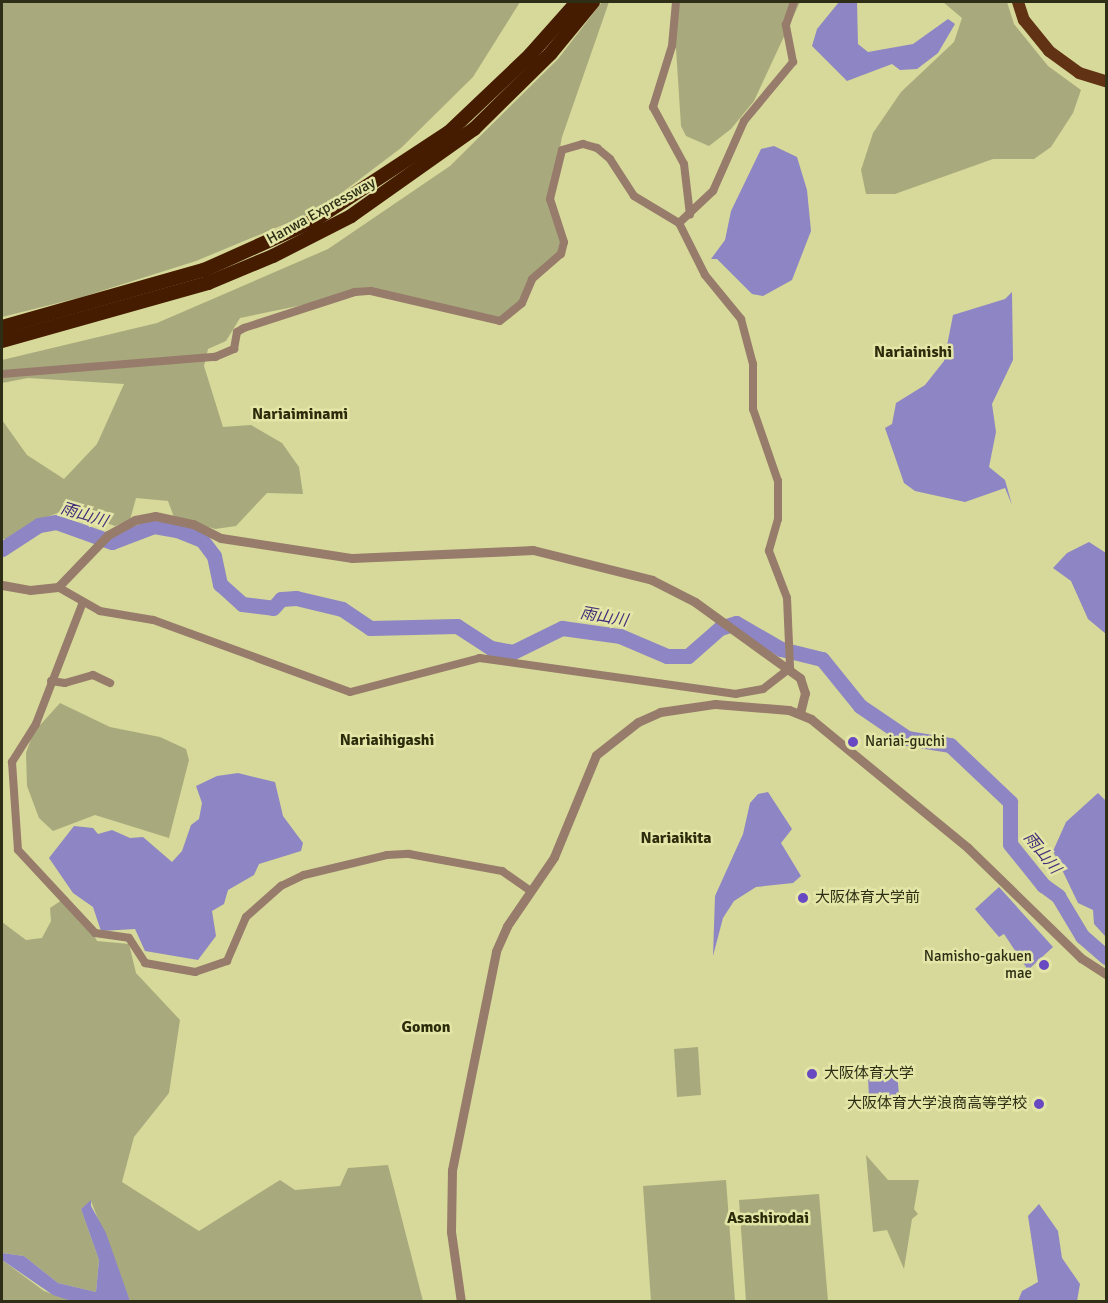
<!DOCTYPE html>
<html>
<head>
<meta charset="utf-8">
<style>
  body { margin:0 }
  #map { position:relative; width:1108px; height:1303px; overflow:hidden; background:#d6d999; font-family:Signika,"Noto Sans JP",sans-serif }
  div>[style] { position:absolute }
  .green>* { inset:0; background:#a8aa7d }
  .water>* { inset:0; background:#8e85c4 }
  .river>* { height:15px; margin:-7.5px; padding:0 7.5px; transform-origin:7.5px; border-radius:7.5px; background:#8e85c4 }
  .minor>* { height:8px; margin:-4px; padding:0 4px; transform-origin:4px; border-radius:4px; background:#977b6b }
  .tertiary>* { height:9px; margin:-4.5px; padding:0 4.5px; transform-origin:4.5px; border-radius:4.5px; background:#977b6b }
  .primary>* { height:12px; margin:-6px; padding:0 6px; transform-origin:6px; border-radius:6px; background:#613214 }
  .motorway>* { height:14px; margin:-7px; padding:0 7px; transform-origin:7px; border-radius:7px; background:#461c00 }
  .dots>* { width:16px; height:16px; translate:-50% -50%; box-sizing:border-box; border:3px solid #e3e6a6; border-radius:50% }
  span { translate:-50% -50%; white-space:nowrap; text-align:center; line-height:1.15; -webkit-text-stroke:5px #e3e6a6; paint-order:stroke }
  .street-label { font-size:15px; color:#2d2e15 }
  .poi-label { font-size:15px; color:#2d2e15 }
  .left { translate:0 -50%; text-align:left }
  .right { translate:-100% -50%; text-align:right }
  .neighbourhood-label { font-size:16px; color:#2c2c0c; font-weight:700 }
  .water-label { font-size:16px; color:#422f7b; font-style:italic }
  .frame { position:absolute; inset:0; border:3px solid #2d2e15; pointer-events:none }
</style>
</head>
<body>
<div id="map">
  <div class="green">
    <div style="clip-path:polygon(2px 2px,520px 2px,473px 77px,401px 148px,319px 210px,196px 261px,82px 297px,2px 317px)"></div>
    <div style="clip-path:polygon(602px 2px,609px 2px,562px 137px,550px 199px,564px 242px,561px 254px,532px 279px,522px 303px,500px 321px,371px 291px,240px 318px,226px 341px,208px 349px,204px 366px,223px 427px,251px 425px,282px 443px,299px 467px,303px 494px,267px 493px,236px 526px,215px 529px,174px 517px,168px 501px,136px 498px,130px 520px,115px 526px,67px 509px,38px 521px,14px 539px,3px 539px,2px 420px,27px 455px,64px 479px,97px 444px,124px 384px,28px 378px,2px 383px,2px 360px,157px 323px,328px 249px,450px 166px,558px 59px)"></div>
    <div style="clip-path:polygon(673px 2px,800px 2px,754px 101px,731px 129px,709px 146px,686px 136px,681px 126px)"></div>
    <div style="clip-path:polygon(943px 2px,1007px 2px,1014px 24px,1048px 66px,1081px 90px,1073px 113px,1051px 147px,1034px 159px,993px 159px,895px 194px,866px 194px,861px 170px,873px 133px,901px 92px,954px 42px,962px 18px)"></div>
    <div style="clip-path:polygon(60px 703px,110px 727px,160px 737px,186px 749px,189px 760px,169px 838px,95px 815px,53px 831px,39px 818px,27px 786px,26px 753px,33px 733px)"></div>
    <div style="clip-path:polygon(62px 900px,87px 922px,97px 941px,129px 944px,136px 973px,180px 1020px,169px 1093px,134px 1137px,122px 1182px,199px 1231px,280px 1180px,295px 1190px,340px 1186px,348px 1168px,388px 1165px,423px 1301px,130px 1301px,91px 1201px,81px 1209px,99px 1260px,96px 1292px,58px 1283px,24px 1256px,2px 1253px,2px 922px,26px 940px,42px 938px,51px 921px,50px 908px)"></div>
    <div style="clip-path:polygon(698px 1047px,701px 1095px,677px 1097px,674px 1049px)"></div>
    <div style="clip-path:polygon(866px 1155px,888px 1180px,919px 1180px,914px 1209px,918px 1214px,912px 1219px,904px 1269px,887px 1230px,873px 1232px)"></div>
    <div style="clip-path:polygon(726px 1180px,735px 1301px,651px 1301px,643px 1186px)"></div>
    <div style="clip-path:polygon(819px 1194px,828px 1301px,746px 1301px,739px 1200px)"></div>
    <div style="clip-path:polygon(2px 1260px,44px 1291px,71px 1301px,2px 1301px)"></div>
  </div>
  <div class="water">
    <div style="clip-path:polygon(839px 2px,857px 2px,858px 44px,868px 52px,913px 44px,948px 19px,955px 24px,938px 53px,917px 69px,900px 70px,892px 64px,847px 81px,812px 46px,817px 29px)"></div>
    <div style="clip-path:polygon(774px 146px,797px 157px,807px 190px,811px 231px,792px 280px,763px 296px,752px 294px,717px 259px,711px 259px,725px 240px,731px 211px,761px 149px)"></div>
    <div style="clip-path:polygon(1012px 292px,1013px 360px,992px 404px,996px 432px,989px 467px,1005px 480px,1012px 505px,1005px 488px,965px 502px,915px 491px,904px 483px,885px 428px,892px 424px,896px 403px,925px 385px,944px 361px,953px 315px,1005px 299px)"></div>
    <div style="clip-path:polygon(1089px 542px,1106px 553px,1106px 634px,1088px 619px,1071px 581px,1053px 568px,1067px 553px)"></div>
    <div style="clip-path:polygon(238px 773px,275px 782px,283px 816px,303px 843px,301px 851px,259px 864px,254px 875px,228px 890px,224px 904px,212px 911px,216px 936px,198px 960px,145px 951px,135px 929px,101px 931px,93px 907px,73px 893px,49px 858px,74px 826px,93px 828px,98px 834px,112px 830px,130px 838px,143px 837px,172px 862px,182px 851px,191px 825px,199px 819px,202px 803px,196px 786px,217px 776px)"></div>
    <div style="clip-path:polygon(768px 792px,792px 829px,781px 843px,801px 876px,793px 883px,756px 887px,734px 901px,723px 918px,713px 956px,715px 896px,743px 834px,750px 803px,758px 794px)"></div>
    <div style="clip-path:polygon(1098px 793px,1106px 801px,1106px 937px,1094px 924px,1093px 910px,1078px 903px,1053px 851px,1066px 822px)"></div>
    <div style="clip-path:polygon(999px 887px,1053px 947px,1028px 970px,1004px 934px,999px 937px,975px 909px)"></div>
    <div style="clip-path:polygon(897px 1073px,899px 1095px,869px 1098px,868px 1076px)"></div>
    <div style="clip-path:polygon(91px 1200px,91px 1206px,106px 1233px,130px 1301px,71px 1301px,53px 1295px,2px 1260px,2px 1253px,24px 1256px,58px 1283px,96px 1292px,99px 1260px,81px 1209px)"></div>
    <div style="clip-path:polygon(1039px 1204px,1058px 1231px,1062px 1258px,1080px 1284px,1077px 1301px,1018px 1301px,1022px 1291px,1038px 1282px,1028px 1216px)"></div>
  </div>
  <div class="river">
    <div style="left:2px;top:549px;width:44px;rotate:-33deg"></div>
    <div style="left:39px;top:525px;width:17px;rotate:-10deg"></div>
    <div style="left:56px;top:522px;width:59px;rotate:19.7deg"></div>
    <div style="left:112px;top:542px;width:45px;rotate:-20.9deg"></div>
    <div style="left:154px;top:526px;width:23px;rotate:10deg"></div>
    <div style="left:177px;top:530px;width:27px;rotate:22deg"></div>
    <div style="left:202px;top:540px;width:20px;rotate:53deg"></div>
    <div style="left:214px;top:556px;width:29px;rotate:78deg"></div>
    <div style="left:220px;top:584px;width:30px;rotate:42deg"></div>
    <div style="left:242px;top:604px;width:31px;rotate:7deg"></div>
    <div style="left:273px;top:608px;width:12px;rotate:-48deg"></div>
    <div style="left:281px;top:599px;width:15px;rotate:-4deg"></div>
    <div style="left:296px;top:598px;width:47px;rotate:13.4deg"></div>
    <div style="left:342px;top:609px;width:34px;rotate:34deg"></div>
    <div style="left:370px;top:628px;width:87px;rotate:-1.3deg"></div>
    <div style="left:457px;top:626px;width:40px;rotate:32.9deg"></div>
    <div style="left:491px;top:648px;width:22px;rotate:10deg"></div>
    <div style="left:513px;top:652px;width:55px;rotate:-26.1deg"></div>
    <div style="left:562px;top:628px;width:59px;rotate:7.9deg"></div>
    <div style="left:620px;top:636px;width:51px;rotate:23.1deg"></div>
    <div style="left:667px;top:656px;width:21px"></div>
    <div style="left:688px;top:656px;width:43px;rotate:-41.2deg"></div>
    <div style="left:720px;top:628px;width:17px;rotate:-17deg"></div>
    <div style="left:736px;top:623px;width:52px;rotate:30deg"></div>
    <div style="left:781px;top:649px;width:42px;rotate:13.7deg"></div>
    <div style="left:822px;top:659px;width:60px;rotate:51deg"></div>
    <div style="left:860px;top:706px;width:57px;rotate:34.2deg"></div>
    <div style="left:907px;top:738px;width:44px;rotate:9.2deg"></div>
    <div style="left:950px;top:745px;width:83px;rotate:43.5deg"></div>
    <div style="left:1010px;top:802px;width:42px;rotate:90deg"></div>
    <div style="left:1010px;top:844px;width:53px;rotate:51.2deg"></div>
    <div style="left:1043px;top:885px;width:19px;rotate:36deg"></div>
    <div style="left:1058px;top:896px;width:47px;rotate:59deg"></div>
    <div style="left:1082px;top:936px;width:32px;rotate:41deg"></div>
  </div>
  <div class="minor">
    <div style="left:676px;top:2px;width:44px;rotate:95.2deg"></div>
    <div style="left:672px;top:46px;width:64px;rotate:107.3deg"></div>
    <div style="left:653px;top:107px;width:65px;rotate:61.5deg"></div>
    <div style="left:684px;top:164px;width:51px;rotate:83.3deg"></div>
    <div style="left:679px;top:223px;width:47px;rotate:-43.3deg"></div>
    <div style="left:713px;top:191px;width:77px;rotate:-66.1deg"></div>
    <div style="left:744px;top:121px;width:77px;rotate:-50.3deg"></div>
    <div style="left:793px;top:62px;width:38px;rotate:-101deg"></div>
    <div style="left:786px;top:25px;width:24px;rotate:-71deg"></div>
    <div style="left:2px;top:374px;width:214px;rotate:-4.6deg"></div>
    <div style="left:215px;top:357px;width:21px;rotate:-23deg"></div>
    <div style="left:234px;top:349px;width:17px;rotate:-80deg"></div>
    <div style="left:237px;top:332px;width:8px;rotate:-30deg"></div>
    <div style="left:244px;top:328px;width:117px;rotate:-18deg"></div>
    <div style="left:355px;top:292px;width:16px;rotate:-4deg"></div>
    <div style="left:371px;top:291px;width:132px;rotate:13.1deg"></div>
    <div style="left:500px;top:321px;width:28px;rotate:-39deg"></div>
    <div style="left:522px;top:303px;width:26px;rotate:-67deg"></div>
    <div style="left:532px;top:279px;width:38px;rotate:-41deg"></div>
    <div style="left:561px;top:254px;width:12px;rotate:-76deg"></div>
    <div style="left:564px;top:242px;width:45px;rotate:-108deg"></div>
    <div style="left:550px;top:199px;width:50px;rotate:-76.2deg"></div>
    <div style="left:562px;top:150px;width:22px;rotate:-16deg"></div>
    <div style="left:583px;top:144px;width:15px;rotate:16deg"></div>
    <div style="left:597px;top:148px;width:17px;rotate:40deg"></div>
    <div style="left:610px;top:159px;width:44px;rotate:57deg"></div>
    <div style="left:634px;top:196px;width:52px;rotate:31deg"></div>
    <div style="left:679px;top:223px;width:58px;rotate:63.4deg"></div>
    <div style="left:705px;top:275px;width:57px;rotate:50.7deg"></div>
    <div style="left:741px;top:319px;width:47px;rotate:75.1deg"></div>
    <div style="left:753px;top:364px;width:45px;rotate:90deg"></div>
    <div style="left:753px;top:409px;width:76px;rotate:70.9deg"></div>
    <div style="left:778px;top:481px;width:38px;rotate:90deg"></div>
    <div style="left:778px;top:519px;width:33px;rotate:106deg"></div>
    <div style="left:769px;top:551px;width:50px;rotate:69deg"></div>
    <div style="left:787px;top:598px;width:70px;rotate:87.5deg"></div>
    <div style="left:790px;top:668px;width:34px;rotate:142deg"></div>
    <div style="left:763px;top:689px;width:27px;rotate:170deg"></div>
    <div style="left:736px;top:694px;width:259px;rotate:-172deg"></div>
    <div style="left:480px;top:658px;width:134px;rotate:165.3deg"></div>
    <div style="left:350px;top:692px;width:210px;rotate:-159.9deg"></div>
    <div style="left:153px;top:620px;width:54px;rotate:-170.4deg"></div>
    <div style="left:100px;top:611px;width:48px;rotate:-150.3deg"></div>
    <div style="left:83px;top:602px;width:131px;rotate:111.1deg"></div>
    <div style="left:36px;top:724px;width:45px;rotate:122.3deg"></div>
    <div style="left:12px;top:762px;width:88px;rotate:86.1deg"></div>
    <div style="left:18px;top:850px;width:113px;rotate:47.1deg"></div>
    <div style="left:95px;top:933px;width:34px;rotate:8deg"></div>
    <div style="left:129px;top:938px;width:30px;rotate:57deg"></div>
    <div style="left:145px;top:963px;width:51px;rotate:10.2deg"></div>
    <div style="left:195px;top:972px;width:34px;rotate:-19deg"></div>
    <div style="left:227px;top:961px;width:48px;rotate:-66.6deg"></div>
    <div style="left:246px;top:917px;width:47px;rotate:-41.5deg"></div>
    <div style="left:281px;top:886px;width:25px;rotate:-26deg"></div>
    <div style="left:304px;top:875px;width:85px;rotate:-13.5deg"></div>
    <div style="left:387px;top:855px;width:22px;rotate:-3deg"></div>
    <div style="left:409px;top:854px;width:95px;rotate:10.4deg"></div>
    <div style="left:502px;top:871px;width:35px;rotate:35deg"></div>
    <div style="left:51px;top:681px;width:14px;rotate:8deg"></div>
    <div style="left:65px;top:683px;width:29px;rotate:-16deg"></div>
    <div style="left:93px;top:675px;width:19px;rotate:25deg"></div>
  </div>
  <div class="tertiary">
    <div style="left:2px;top:585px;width:28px;rotate:10deg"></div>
    <div style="left:30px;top:590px;width:28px;rotate:-6deg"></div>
    <div style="left:58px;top:587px;width:72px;rotate:-46.1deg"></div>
    <div style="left:108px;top:535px;width:31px;rotate:-29deg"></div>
    <div style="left:135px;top:520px;width:20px;rotate:-11deg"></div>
    <div style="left:155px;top:516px;width:39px;rotate:12deg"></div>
    <div style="left:193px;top:524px;width:31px;rotate:27deg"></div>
    <div style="left:221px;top:538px;width:133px;rotate:8.7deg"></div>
    <div style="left:352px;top:558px;width:181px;rotate:-2.5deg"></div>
    <div style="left:533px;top:550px;width:123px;rotate:14.1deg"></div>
    <div style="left:652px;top:580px;width:48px;rotate:27.1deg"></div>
    <div style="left:695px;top:602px;width:130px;rotate:35.9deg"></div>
    <div style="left:800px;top:678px;width:16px;rotate:72deg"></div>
    <div style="left:805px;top:693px;width:21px;rotate:104deg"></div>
    <div style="left:461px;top:1302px;width:71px;rotate:-98.1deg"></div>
    <div style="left:451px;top:1232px;width:62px;rotate:-89.1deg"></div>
    <div style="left:452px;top:1170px;width:223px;rotate:-78.6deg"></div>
    <div style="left:496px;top:951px;width:27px;rotate:-66deg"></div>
    <div style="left:507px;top:926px;width:83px;rotate:-55.7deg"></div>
    <div style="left:554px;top:857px;width:110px;rotate:-67.6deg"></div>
    <div style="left:596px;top:755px;width:53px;rotate:-38.2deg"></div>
    <div style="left:638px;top:722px;width:24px;rotate:-24deg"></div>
    <div style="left:660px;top:712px;width:56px;rotate:-8.3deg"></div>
    <div style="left:715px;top:704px;width:74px;rotate:4.6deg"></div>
    <div style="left:789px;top:710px;width:24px;rotate:22deg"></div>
    <div style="left:811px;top:719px;width:203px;rotate:39.4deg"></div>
    <div style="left:968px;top:848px;width:158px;rotate:44.2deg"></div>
    <div style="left:1081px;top:958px;width:30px;rotate:33deg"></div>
  </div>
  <div class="primary">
    <div style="left:1018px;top:2px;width:19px;rotate:72deg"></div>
    <div style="left:1024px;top:20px;width:40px;rotate:51deg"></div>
    <div style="left:1049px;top:51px;width:37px;rotate:36deg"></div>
    <div style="left:1079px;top:73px;width:28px;rotate:17deg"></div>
  </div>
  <div class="motorway">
    <div style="left:2px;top:327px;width:210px;rotate:-15.8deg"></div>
    <div style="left:204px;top:270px;width:122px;rotate:-24.2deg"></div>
    <div style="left:315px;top:220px;width:160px;rotate:-33.3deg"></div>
    <div style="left:449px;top:132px;width:112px;rotate:-43.5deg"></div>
    <div style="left:530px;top:55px;width:71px;rotate:-48.4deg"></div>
    <div style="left:2px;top:341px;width:214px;rotate:-15.7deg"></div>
    <div style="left:208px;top:283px;width:70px;rotate:-22.6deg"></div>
    <div style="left:273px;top:256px;width:88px;rotate:-27.1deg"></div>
    <div style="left:351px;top:216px;width:151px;rotate:-35.3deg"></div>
    <div style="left:474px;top:129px;width:108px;rotate:-44.6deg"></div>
    <div style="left:551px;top:53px;width:66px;rotate:-50.5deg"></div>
  </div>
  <div class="dots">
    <div style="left:853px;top:742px;background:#6849c1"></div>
    <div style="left:803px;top:898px;background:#6849c1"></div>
    <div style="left:1044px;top:965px;background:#6849c1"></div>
    <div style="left:812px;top:1074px;background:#6849c1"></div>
    <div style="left:1039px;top:1104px;background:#6849c1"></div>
  </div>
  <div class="street-label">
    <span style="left:321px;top:211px;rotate:-29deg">Hanwa Expressway</span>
  </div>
  <div class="poi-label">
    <span class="left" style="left:865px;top:742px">Nariai-guchi</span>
    <span class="left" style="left:815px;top:898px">大阪体育大学前</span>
    <span class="right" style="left:1032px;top:965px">Namisho-gakuen<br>mae</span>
    <span class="left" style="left:824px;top:1074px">大阪体育大学</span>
    <span class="right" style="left:1027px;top:1104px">大阪体育大学浪商高等学校</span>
  </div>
  <div class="neighbourhood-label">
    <span style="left:913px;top:352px">Nariainishi</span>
    <span style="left:300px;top:414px">Nariaiminami</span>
    <span style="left:387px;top:740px">Nariaihigashi</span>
    <span style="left:676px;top:838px">Nariaikita</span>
    <span style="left:426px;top:1027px">Gomon</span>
    <span style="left:768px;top:1218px">Asashirodai</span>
  </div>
  <div class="water-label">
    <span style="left:84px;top:515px;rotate:17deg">雨山川</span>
    <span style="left:604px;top:617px;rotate:10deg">雨山川</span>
    <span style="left:1042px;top:853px;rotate:51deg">雨山川</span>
  </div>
  <div class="frame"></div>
</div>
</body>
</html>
